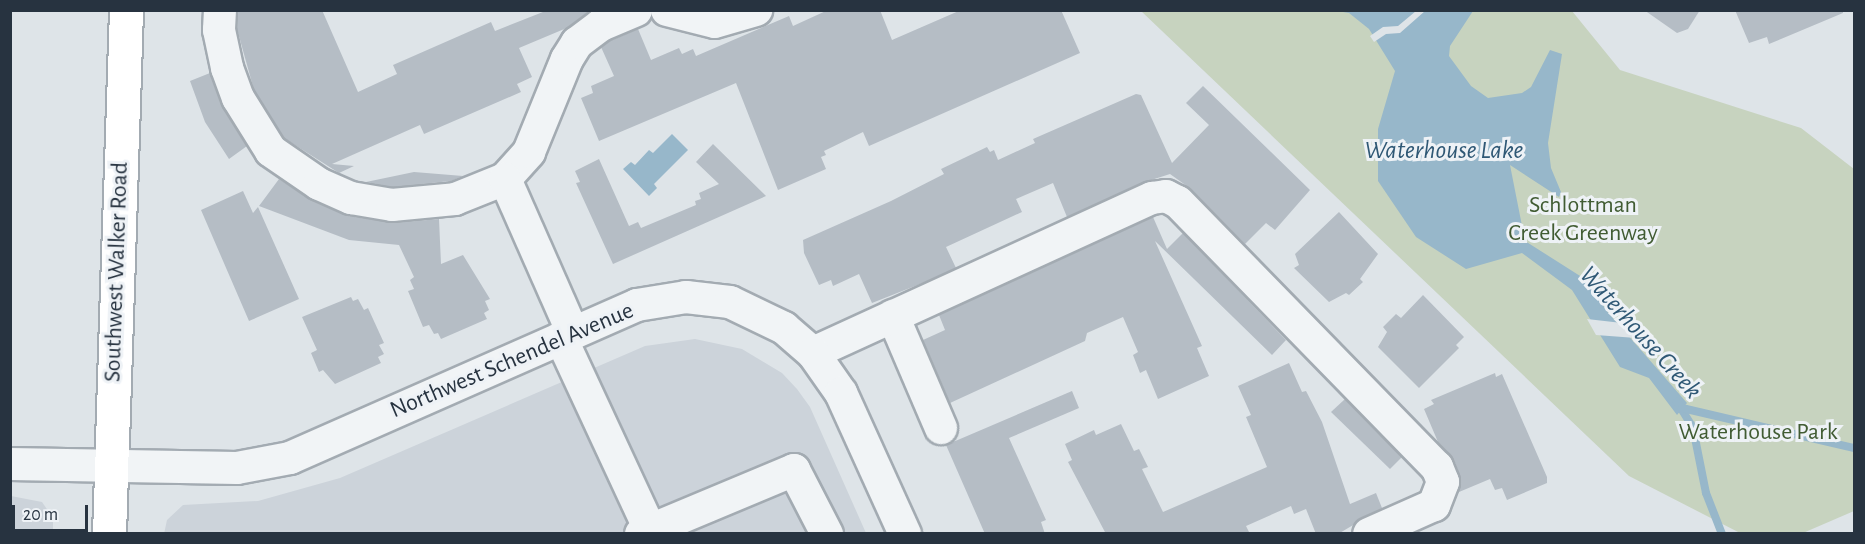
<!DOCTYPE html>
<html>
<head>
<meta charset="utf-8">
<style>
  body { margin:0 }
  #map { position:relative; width:1865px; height:544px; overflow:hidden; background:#dee4e8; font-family:"Alegreya Sans",sans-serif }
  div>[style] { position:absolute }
  .built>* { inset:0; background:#ccd3da }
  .green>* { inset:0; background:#c7d3bf }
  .water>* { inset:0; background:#97b7ca }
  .pier>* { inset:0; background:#dee4e8 }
  .stream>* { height:8px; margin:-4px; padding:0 4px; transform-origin:4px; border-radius:4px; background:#97b7ca }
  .building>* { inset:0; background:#b5bdc5 }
  .roads { filter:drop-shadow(2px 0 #a3abb2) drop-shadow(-2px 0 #a3abb2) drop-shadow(0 2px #a3abb2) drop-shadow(0 -2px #a3abb2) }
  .minor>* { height:32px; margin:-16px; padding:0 16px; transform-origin:16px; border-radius:16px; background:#f1f4f6 }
  .major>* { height:33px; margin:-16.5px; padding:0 16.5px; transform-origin:16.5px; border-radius:16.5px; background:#fff }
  span { translate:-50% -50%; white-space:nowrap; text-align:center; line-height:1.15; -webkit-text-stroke:6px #eef2f6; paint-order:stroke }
  .park-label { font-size:24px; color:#415c33 }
  .street-label { font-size:24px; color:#273340 }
  .water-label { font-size:26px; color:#2f5875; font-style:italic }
  .frame { position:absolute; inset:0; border:12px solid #273340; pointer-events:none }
  .scale { position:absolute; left:12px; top:505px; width:76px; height:27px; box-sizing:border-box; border:3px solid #273340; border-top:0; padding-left:8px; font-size:18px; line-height:21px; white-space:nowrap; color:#273340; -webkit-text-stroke:4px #eef2f6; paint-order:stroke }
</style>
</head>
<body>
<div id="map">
  <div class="built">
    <div style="clip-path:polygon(695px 339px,742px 349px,782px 373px,797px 389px,810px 407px,866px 533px,164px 534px,167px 520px,183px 505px,258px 501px,340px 478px,645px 346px)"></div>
    <div style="clip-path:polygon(11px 496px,42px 502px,53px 518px,53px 533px,11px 533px)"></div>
  </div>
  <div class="green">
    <div style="clip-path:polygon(1141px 11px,1572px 11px,1620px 70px,1801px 128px,1854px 169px,1854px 511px,1803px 533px,1740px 533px,1629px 476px)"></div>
  </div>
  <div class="water">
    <div style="clip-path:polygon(1337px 11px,1473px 11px,1450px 46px,1449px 56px,1471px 86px,1488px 98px,1522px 93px,1531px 87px,1550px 50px,1562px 54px,1548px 143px,1551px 168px,1561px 192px,1559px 197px,1510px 165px,1525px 241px,1588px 281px,1606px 310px,1687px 403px,1677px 415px,1649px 378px,1620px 367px,1572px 290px,1522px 253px,1466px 269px,1416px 237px,1378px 181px,1378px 129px,1395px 71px,1369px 29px,1349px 13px)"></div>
    <div style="clip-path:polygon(672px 134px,688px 150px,654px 184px,657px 188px,649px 196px,623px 169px,631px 162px,635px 165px,649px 150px,653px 153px)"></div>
  </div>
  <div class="pier">
    <div style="clip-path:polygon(1416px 11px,1425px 11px,1400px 33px,1386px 34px,1374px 42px,1370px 36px,1383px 27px,1398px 26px)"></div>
    <div style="clip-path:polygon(1587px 319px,1622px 323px,1636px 338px,1596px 335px)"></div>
  </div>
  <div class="stream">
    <div style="left:1677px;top:402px;width:31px;rotate:58deg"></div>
    <div style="left:1693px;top:428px;width:66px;rotate:78.7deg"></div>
    <div style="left:1706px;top:493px;width:44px;rotate:68.7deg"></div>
    <div style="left:1682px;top:408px;width:177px;rotate:13.1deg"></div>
  </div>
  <div class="building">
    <div style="clip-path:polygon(238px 10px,322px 10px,358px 92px,397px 74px,393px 65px,491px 22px,495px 31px,548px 10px,590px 10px,569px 27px,519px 48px,532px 77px,517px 84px,521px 92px,424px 134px,420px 125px,332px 164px,354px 166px,339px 173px,284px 138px,254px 90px,237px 29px)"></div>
    <div style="clip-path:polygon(828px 10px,880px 10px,892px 40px,961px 10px,1061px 10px,1080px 53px,869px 146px,863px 132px,824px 151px,826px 155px,821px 157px,826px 169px,778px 190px,736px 83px,599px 141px,581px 98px,593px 93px,591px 86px,614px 76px,601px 47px,610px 41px,638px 29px,651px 60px,679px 48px,682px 54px,693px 49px,696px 56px,789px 16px,793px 26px)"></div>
    <div style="clip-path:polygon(1644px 10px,1700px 10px,1688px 29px,1677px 33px)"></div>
    <div style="clip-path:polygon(1735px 10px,1843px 10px,1843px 13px,1769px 44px,1767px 37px,1749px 43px)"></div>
    <div style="clip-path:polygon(210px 73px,223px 108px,247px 146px,229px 159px,205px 122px,190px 81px)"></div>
    <div style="clip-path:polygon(1203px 86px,1310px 190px,1275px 230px,1266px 223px,1245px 244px,1191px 189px,1170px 174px,1145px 182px,1067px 217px,1053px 183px,1016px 199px,1022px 212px,946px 247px,956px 268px,925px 282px,872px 303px,859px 274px,833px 286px,831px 280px,819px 285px,804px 253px,803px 240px,891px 201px,944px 174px,941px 169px,987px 147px,990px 152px,994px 150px,998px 160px,1035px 143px,1033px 139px,1136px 94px,1141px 95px,1172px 163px,1209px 125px,1186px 103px)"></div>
    <div style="clip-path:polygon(713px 144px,766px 196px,613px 264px,576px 183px,580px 182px,575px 171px,599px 159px,629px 226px,638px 222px,641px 228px,696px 205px,695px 201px,701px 199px,699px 193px,719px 184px,696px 162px)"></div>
    <div style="clip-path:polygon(414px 172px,463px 176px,451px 181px,393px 187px,366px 182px)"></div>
    <div style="clip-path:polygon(279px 179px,312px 200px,348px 216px,393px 223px,439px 219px,441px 264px,463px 255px,490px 299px,485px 301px,489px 310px,484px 313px,487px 319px,441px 339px,438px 333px,434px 334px,429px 325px,423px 327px,408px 291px,414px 289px,410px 280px,414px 277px,399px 245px,349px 240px,259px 206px)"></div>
    <div style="clip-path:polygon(243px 191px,253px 213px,258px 207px,299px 299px,249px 321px,201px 210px)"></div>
    <div style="clip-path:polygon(1339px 212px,1378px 254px,1360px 279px,1363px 282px,1349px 295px,1346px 293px,1329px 302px,1294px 268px,1299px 265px,1295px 254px)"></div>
    <div style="clip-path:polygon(1153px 217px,1167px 249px,1183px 233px,1286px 340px,1272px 355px,1155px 241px,1202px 346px,1197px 348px,1209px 376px,1158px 399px,1146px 370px,1140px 373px,1133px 355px,1138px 352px,1123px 317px,1087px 333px,1085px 341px,950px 403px,923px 340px,945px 330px,939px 315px)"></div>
    <div style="clip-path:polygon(1423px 295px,1464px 337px,1456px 345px,1459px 348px,1419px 388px,1378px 347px,1387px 332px,1383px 327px,1396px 314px,1401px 318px)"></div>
    <div style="clip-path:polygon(351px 297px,353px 301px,358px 299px,364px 310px,368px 308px,384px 343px,379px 345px,384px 354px,378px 357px,381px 363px,335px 384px,323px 370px,319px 372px,311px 353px,317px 350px,302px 317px)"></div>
    <div style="clip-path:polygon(1289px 363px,1302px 392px,1306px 391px,1322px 422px,1350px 504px,1376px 493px,1382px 508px,1338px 534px,1316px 534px,1306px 509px,1294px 514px,1291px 506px,1246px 526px,1250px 534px,1106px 534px,1068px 462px,1072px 460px,1065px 444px,1094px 430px,1096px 435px,1121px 424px,1134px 451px,1139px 449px,1148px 467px,1142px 469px,1163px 512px,1267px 467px,1246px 417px,1251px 415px,1238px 386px)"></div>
    <div style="clip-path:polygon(1495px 373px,1496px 377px,1502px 374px,1547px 477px,1547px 483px,1507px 500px,1502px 488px,1495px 490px,1490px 479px,1459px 492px,1460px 476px,1454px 460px,1438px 442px,1424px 409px,1434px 404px,1431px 400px)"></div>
    <div style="clip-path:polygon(1072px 391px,1079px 408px,1009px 438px,1046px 520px,1041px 522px,1045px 534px,985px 534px,946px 445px)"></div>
    <div style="clip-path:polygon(1345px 399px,1402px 457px,1390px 469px,1331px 412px)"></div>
  </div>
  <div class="roads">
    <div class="minor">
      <div style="left:220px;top:10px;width:20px;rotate:93deg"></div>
      <div style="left:219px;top:30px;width:39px;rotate:78deg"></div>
      <div style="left:227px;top:68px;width:32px;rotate:70deg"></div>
      <div style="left:238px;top:98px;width:62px;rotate:58.1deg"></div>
      <div style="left:271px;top:151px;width:58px;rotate:34.5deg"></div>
      <div style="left:319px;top:184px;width:35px;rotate:24deg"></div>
      <div style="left:351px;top:198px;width:42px;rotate:9.7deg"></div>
      <div style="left:392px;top:205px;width:63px;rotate:-5.4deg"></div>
      <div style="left:455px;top:199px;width:54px;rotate:-21.8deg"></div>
      <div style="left:505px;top:179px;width:36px;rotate:-48deg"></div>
      <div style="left:529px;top:152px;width:100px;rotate:-67.8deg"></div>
      <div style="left:567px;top:59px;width:19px;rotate:-58deg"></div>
      <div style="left:577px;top:43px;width:30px;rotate:-37deg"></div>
      <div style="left:601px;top:25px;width:38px;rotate:-23deg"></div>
      <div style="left:667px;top:10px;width:49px;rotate:14deg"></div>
      <div style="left:715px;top:22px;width:43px;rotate:-16.3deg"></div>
      <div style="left:505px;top:179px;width:168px;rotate:66.2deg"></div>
      <div style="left:893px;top:316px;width:122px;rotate:66.8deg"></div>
      <div style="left:561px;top:338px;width:212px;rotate:65.1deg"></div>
      <div style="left:813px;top:353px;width:373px;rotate:-24.6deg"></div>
      <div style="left:1152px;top:198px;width:14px;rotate:-8deg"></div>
      <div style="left:1166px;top:196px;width:13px;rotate:27deg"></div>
      <div style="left:1178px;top:202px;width:371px;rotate:45.7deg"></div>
      <div style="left:1437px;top:467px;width:16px;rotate:68deg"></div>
      <div style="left:1443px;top:482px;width:25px;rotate:111deg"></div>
      <div style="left:1434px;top:505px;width:71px;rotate:156deg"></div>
      <div style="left:10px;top:464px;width:227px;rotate:1deg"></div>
      <div style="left:237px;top:468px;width:54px;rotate:-10.7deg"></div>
      <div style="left:290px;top:458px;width:379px;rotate:-23.8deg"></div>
      <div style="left:637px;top:305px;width:50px;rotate:-9.3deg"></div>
      <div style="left:686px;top:297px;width:44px;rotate:6.5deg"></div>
      <div style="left:730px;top:302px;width:60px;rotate:25.7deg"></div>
      <div style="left:784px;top:328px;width:38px;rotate:41deg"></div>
      <div style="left:813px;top:353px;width:49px;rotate:55deg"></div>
      <div style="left:841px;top:393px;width:155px;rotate:65.6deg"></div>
      <div style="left:641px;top:534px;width:166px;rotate:-22.7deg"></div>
      <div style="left:794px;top:470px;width:72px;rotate:62.7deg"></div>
    </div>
    <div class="major">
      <div style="left:109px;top:534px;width:524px;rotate:-88.14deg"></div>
    </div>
  </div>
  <div class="park-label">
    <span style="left:1583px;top:220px">Schlottman<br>Creek Greenway</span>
    <span style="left:1758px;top:433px">Waterhouse Park</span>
  </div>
  <div class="street-label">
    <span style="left:117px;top:272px;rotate:-88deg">Southwest Walker Road</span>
    <span style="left:512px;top:361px;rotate:-23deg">Northwest Schendel Avenue</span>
  </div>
  <div class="water-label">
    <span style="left:1444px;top:151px">Waterhouse Lake</span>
    <span style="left:1640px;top:333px;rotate:48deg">Waterhouse Creek</span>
  </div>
  <div class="frame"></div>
  <div class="scale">20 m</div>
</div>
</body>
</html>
